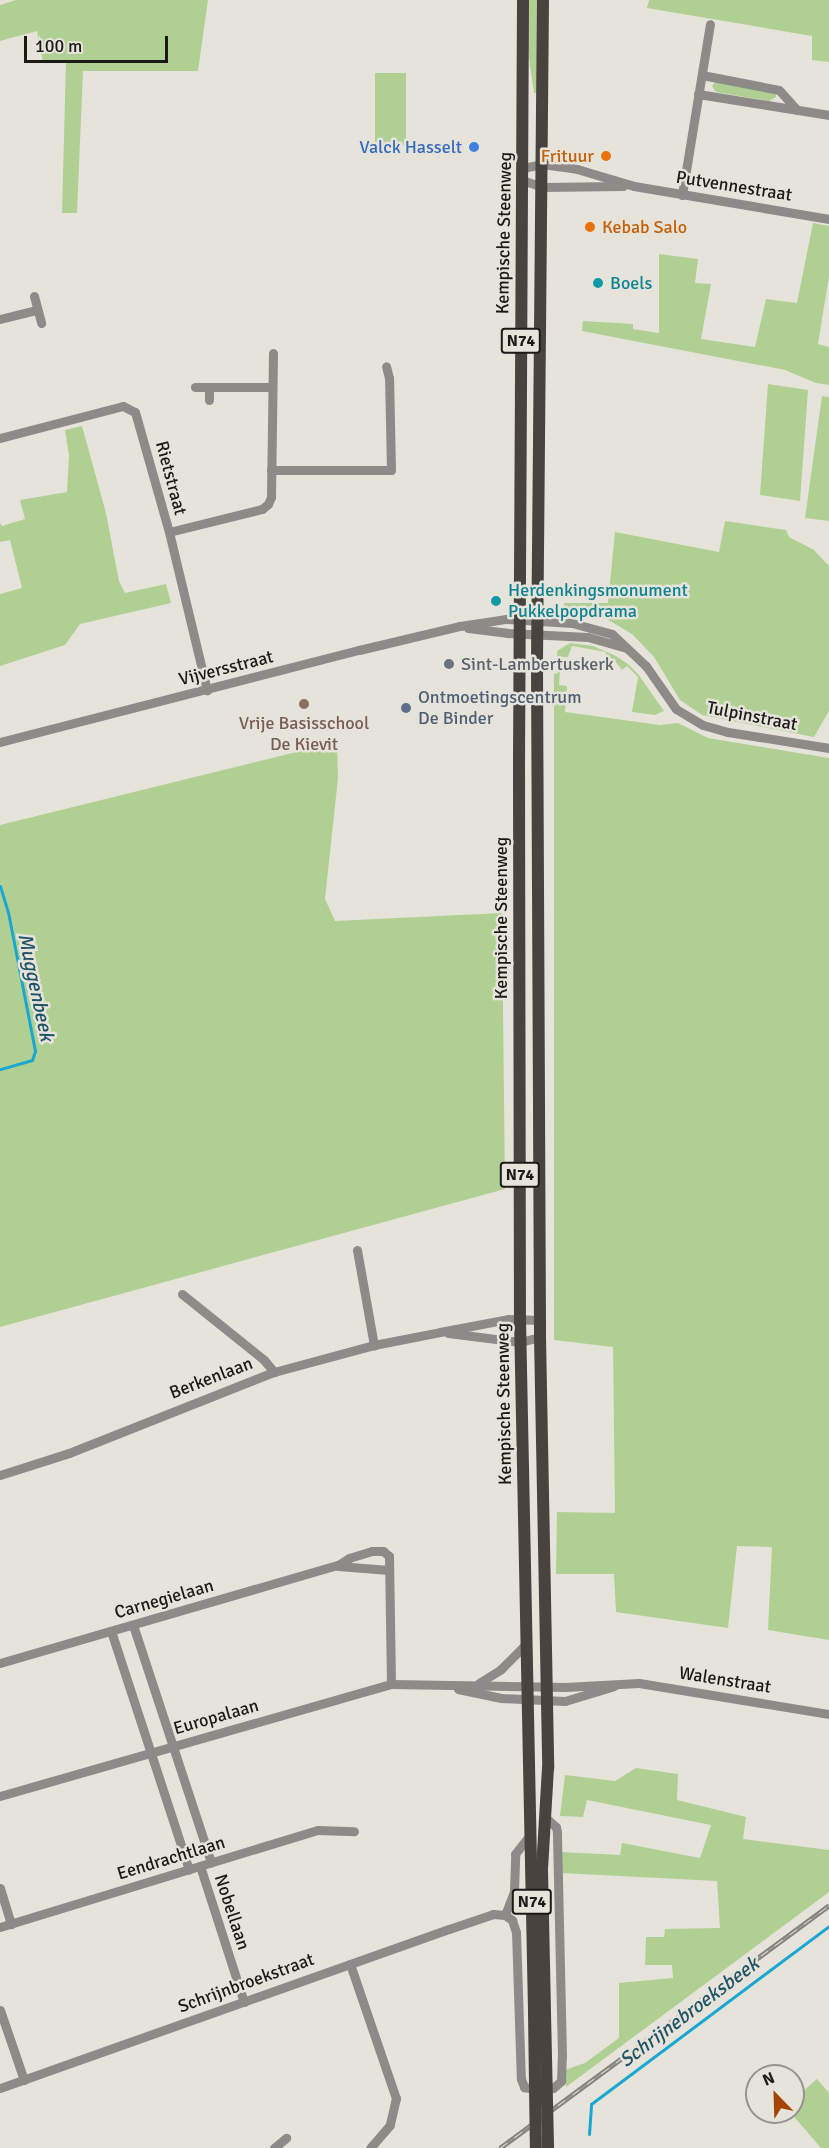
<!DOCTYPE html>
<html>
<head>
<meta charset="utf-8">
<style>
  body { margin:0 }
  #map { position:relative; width:829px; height:2148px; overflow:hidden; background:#e6e3db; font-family:Signika,sans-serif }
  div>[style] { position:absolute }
  .green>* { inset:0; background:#b0d093 }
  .stream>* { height:3px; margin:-1.5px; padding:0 1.5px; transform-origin:1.5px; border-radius:1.5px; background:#19a7d1 }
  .minor>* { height:9px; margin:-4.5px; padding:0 4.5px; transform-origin:4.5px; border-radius:4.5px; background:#8d8a88 }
  .major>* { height:12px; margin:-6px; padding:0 6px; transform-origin:6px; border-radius:6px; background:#48433f }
  .rail>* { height:5px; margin-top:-2.5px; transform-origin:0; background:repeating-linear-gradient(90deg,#e6e3db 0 9px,#85837d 0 18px); box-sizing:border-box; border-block:2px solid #85837d }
  .major-bridge>* { height:12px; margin:-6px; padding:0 6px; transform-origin:6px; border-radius:6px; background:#48433f }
  .dots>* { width:16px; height:16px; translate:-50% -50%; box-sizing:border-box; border:3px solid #e6e3db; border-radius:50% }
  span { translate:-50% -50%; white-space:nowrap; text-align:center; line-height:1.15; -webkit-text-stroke:5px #e6e3db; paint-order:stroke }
  .shield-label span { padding:2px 4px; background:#e6e3db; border:2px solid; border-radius:4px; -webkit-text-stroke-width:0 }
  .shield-label { font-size:16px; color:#1b1a17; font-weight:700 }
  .shop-label { font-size:18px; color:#366cbe }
  .right { translate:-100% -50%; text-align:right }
  .food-label { font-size:18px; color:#c56008 }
  .left { translate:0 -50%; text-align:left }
  .street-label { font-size:18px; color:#1b1a17 }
  .culture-label { font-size:18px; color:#0d838f }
  .worship-label { font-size:18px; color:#5b616d }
  .service-label { font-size:18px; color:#4e5e75 }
  .education-label { font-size:18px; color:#785e54 }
  .water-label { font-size:20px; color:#215466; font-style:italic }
  .north { position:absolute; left:745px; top:2064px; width:60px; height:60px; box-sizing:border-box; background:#e6e3db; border:2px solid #95938d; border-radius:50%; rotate:337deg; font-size:16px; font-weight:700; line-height:24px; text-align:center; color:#1b1a17 }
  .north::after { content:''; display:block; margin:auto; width:21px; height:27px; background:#a64501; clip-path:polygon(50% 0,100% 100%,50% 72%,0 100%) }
  .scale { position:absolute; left:24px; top:36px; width:144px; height:27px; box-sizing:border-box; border:3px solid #1b1a17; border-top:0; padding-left:8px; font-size:18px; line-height:21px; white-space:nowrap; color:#1b1a17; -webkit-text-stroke:4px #e6e3db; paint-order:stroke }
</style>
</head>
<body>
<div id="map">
  <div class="green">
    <div style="clip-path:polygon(16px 0,208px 0,198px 71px,83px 71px,77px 213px,62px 213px,66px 61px,43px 61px,37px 31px,0 41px,0 5px)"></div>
    <div style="clip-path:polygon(528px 0,539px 0,537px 93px,534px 93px,528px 51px)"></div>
    <div style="clip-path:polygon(649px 0,829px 0,829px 62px,812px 60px,812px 36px,647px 8px)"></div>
    <div style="clip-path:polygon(375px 73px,406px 73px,406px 145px,375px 145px)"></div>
    <div style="clip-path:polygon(716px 81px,776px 93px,776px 97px,769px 101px,716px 92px,712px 86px)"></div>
    <div style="clip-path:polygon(813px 223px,829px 226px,829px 276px,818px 344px,829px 347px,829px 385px,816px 383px,785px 370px,582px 331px,583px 321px,633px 324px,633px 329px,659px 333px,659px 254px,698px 259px,695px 283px,711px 284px,701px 339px,755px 347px,766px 299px,797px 303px)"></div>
    <div style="clip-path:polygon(768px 384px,808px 390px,800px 501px,760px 495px)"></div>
    <div style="clip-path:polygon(822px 396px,829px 397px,829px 521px,805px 518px)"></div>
    <div style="clip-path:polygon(82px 426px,106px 513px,119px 581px,125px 593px,166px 584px,171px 603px,80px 624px,65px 645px,0 666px,0 594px,22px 588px,10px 540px,0 542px,0 523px,2px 526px,25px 519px,20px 500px,67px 492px,69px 455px,65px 430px)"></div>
    <div style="clip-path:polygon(725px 521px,786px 530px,789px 537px,814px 550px,829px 566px,829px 711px,814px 737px,702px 715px,680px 700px,654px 657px,632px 634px,605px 618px,564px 606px,564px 603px,608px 603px,615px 532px,719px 552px)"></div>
    <div style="clip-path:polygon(570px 643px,593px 646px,616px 656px,628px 664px,638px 674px,664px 711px,655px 715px,632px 712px,638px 677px,627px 666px,622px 670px,615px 661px,605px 659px,606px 652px,572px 646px,568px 657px,561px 657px,559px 685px,567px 686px,565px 712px,660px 725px,678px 723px,708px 738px,829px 758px,829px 1640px,768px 1630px,772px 1547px,737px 1546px,728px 1628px,616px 1612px,614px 1574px,556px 1574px,557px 1512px,615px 1513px,613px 1347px,554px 1340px,554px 674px,558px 673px,557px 651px)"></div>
    <div style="clip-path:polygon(337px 742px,338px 778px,325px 899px,335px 921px,502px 913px,505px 1189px,0 1327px,0 825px)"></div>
    <div style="clip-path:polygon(636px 1768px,678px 1774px,677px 1800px,746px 1817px,743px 1839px,829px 1850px,829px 1892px,566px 2087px,565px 2070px,585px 2063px,619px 2038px,619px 1983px,673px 1978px,672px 1965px,645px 1965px,646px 1937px,664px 1937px,665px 1929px,720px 1928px,717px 1881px,561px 1873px,561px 1852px,620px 1855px,622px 1843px,700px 1858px,711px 1825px,587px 1800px,583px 1817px,560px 1816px,565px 1775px,615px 1781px)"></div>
    <div style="clip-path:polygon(817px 2079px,829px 2093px,829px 2148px,821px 2148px,790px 2112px,796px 2107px,793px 2100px)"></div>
  </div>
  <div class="stream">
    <div style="left:0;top:886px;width:27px;rotate:73deg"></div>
    <div style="left:8px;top:912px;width:142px;rotate:79deg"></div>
    <div style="left:35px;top:1051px;width:9px;rotate:108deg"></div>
    <div style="left:32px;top:1060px;width:33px;rotate:164deg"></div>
    <div style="left:589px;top:2134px;width:30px;rotate:-86deg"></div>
    <div style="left:591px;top:2104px;width:297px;rotate:-36.8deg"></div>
  </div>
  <div class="minor">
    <div style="left:702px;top:75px;width:78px;rotate:11deg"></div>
    <div style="left:779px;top:90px;width:27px;rotate:48deg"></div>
    <div style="left:698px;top:94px;width:133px;rotate:9.1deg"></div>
    <div style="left:523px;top:168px;width:19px;rotate:-12deg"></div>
    <div style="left:542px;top:164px;width:35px;rotate:8deg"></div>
    <div style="left:577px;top:169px;width:59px;rotate:16.6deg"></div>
    <div style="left:634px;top:186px;width:198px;rotate:9.6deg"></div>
    <div style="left:522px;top:180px;width:21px;rotate:19deg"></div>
    <div style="left:542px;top:187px;width:81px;rotate:-0.7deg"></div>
    <div style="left:682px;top:195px;width:173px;rotate:-80.7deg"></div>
    <div style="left:34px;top:296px;width:28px;rotate:75deg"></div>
    <div style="left:0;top:319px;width:38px;rotate:-14deg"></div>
    <div style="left:195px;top:387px;width:76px"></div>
    <div style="left:209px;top:400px;width:13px;rotate:-90deg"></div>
    <div style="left:0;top:438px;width:127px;rotate:-14.6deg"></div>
    <div style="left:123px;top:406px;width:13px;rotate:27deg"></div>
    <div style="left:135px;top:412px;width:125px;rotate:74.2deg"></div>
    <div style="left:169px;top:532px;width:163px;rotate:76.5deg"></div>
    <div style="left:271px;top:470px;width:120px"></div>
    <div style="left:391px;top:470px;width:92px;rotate:-91.2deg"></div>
    <div style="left:389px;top:378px;width:12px;rotate:-104deg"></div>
    <div style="left:169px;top:532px;width:96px;rotate:-13.9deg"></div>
    <div style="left:262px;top:509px;width:8px;rotate:-40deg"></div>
    <div style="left:268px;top:504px;width:8px;rotate:-67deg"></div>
    <div style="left:271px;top:497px;width:144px;rotate:-89.2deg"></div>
    <div style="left:468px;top:628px;width:39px;rotate:7deg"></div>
    <div style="left:507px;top:633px;width:81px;rotate:2.8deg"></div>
    <div style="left:588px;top:637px;width:40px;rotate:16deg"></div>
    <div style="left:0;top:742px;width:371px;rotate:-14.4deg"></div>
    <div style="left:359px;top:650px;width:104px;rotate:-13.4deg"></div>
    <div style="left:460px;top:626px;width:47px;rotate:-8.7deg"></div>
    <div style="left:506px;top:619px;width:66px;rotate:3.5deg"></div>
    <div style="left:572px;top:623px;width:41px;rotate:15.4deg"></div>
    <div style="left:612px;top:634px;width:47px;rotate:43.3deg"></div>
    <div style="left:646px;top:666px;width:52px;rotate:55.1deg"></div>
    <div style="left:676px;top:709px;width:31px;rotate:31deg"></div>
    <div style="left:703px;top:725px;width:26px;rotate:16deg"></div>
    <div style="left:728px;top:732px;width:102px;rotate:9deg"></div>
    <div style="left:357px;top:1250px;width:97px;rotate:79.9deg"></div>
    <div style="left:182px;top:1294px;width:105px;rotate:38.8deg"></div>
    <div style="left:264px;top:1360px;width:16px;rotate:50deg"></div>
    <div style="left:448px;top:1333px;width:73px;rotate:7.1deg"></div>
    <div style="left:520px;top:1342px;width:21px;rotate:-14deg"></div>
    <div style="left:0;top:1475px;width:72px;rotate:-17.7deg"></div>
    <div style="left:69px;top:1453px;width:220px;rotate:-21.6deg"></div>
    <div style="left:274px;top:1372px;width:104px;rotate:-15.1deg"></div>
    <div style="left:374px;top:1345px;width:67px;rotate:-11.1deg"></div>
    <div style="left:440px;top:1332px;width:69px;rotate:-10.8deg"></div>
    <div style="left:508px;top:1319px;width:32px;rotate:2deg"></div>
    <div style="left:338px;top:1566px;width:51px;rotate:4.5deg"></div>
    <div style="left:133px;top:1625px;width:250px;rotate:71.8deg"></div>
    <div style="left:111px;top:1631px;width:251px;rotate:71.9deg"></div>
    <div style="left:0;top:1663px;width:352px;rotate:-16.2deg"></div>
    <div style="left:338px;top:1565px;width:13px;rotate:-32deg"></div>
    <div style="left:349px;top:1558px;width:24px;rotate:-17deg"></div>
    <div style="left:372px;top:1551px;width:11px"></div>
    <div style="left:383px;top:1551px;width:8px;rotate:40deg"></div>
    <div style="left:389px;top:1556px;width:128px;rotate:89.1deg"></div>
    <div style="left:479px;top:1683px;width:26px;rotate:-32deg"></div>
    <div style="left:501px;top:1669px;width:35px;rotate:-45deg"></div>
    <div style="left:458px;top:1689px;width:44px;rotate:11.8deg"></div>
    <div style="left:501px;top:1698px;width:64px;rotate:2.7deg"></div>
    <div style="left:565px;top:1701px;width:51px;rotate:-17deg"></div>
    <div style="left:0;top:1796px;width:407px;rotate:-16deg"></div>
    <div style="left:391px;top:1684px;width:174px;rotate:1deg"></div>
    <div style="left:565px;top:1687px;width:74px;rotate:-3.1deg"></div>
    <div style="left:639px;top:1683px;width:193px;rotate:9.3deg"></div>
    <div style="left:200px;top:1866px;width:143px;rotate:72.1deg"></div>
    <div style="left:0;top:1888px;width:38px;rotate:73deg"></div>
    <div style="left:505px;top:1915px;width:9px;rotate:36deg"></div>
    <div style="left:512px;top:1920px;width:13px;rotate:72deg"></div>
    <div style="left:516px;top:1932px;width:147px;rotate:88.1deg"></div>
    <div style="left:521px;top:2079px;width:9px;rotate:69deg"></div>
    <div style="left:524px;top:2087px;width:16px;rotate:11deg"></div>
    <div style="left:540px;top:2090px;width:13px;rotate:-9deg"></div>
    <div style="left:553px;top:2088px;width:11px;rotate:-41deg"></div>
    <div style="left:561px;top:2081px;width:25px;rotate:-88deg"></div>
    <div style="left:562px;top:2056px;width:224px;rotate:-91.3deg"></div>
    <div style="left:557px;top:1832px;width:5px;rotate:-101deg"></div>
    <div style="left:556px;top:1827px;width:15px;rotate:-138deg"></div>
    <div style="left:505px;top:1915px;width:26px;rotate:-69deg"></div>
    <div style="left:514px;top:1891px;width:37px;rotate:-88deg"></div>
    <div style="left:515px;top:1854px;width:24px;rotate:-52deg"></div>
    <div style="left:0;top:1927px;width:332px;rotate:-17deg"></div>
    <div style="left:318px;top:1830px;width:36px;rotate:2deg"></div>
    <div style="left:350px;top:1964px;width:142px;rotate:71.1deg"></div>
    <div style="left:396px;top:2098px;width:28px;rotate:103deg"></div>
    <div style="left:390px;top:2125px;width:30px;rotate:131deg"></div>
    <div style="left:0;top:2010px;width:74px;rotate:71.1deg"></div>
    <div style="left:0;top:2088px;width:476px;rotate:-19.5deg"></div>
    <div style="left:449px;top:1929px;width:46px;rotate:-18.8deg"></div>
    <div style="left:493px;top:1914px;width:12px;rotate:5deg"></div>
    <div style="left:274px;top:2148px;width:16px;rotate:-40deg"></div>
  </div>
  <div class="major">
    <div style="left:523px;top:0;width:763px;rotate:90.3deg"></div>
    <div style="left:519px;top:763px;width:556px;rotate:89.9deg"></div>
    <div style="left:520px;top:1319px;width:694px;rotate:88.84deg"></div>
    <div style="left:543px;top:0;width:666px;rotate:90.52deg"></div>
    <div style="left:537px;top:666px;width:671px;rotate:89.74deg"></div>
    <div style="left:540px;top:1337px;width:431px;rotate:88.9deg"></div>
    <div style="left:548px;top:1768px;width:101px;rotate:93.4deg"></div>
    <div style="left:542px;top:1869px;width:144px;rotate:88.8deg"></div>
  </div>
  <div class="rail">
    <div style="left:500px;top:2148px;width:409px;rotate:-36.4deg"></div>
  </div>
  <div class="major-bridge">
    <div style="left:534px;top:2013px;width:135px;rotate:89.2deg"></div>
    <div style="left:545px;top:2013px;width:135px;rotate:88.7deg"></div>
  </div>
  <div class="dots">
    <div style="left:474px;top:147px;background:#3f7fe0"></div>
    <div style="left:606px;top:156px;background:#e8710a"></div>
    <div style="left:590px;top:227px;background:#e8710a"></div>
    <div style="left:598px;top:283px;background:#0f9aa8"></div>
    <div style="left:496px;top:601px;background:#0f9aa8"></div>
    <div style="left:449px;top:664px;background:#6b7280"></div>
    <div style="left:304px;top:704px;background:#8d6e63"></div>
    <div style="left:406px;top:708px;background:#5c6f8a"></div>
  </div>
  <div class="shield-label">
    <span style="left:521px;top:341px">N74</span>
    <span style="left:520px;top:1175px">N74</span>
    <span style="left:532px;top:1902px">N74</span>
  </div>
  <div class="shop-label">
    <span class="right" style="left:462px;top:147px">Valck Hasselt</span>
  </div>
  <div class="food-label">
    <span class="right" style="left:594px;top:156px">Frituur</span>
    <span class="left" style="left:602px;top:227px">Kebab Salo</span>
  </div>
  <div class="street-label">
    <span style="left:734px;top:186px;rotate:9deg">Putvennestraat</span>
    <span style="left:504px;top:233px;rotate:-89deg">Kempische Steenweg</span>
    <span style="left:171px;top:478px;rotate:75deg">Rietstraat</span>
    <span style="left:226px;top:668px;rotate:-14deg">Vijversstraat</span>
    <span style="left:752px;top:716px;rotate:11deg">Tulpinstraat</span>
    <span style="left:501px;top:918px;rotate:-90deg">Kempische Steenweg</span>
    <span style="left:211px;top:1378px;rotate:-21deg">Berkenlaan</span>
    <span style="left:504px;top:1404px;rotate:-91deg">Kempische Steenweg</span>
    <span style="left:164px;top:1599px;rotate:-16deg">Carnegielaan</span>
    <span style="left:725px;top:1680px;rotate:9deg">Walenstraat</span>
    <span style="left:216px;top:1717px;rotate:-16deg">Europalaan</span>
    <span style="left:171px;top:1858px;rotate:-17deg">Eendrachtlaan</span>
    <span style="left:232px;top:1912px;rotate:72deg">Nobellaan</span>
    <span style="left:246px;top:1983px;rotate:-20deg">Schrijnbroekstraat</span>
  </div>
  <div class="culture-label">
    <span class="left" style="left:610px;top:283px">Boels</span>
    <span class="left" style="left:508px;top:601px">Herdenkingsmonument<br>Pukkelpopdrama</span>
  </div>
  <div class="worship-label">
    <span class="left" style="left:461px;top:664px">Sint-Lambertuskerk</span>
  </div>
  <div class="service-label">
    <span class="left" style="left:418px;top:708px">Ontmoetingscentrum<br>De Binder</span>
  </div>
  <div class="education-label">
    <span style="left:304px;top:734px">Vrije Basisschool<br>De Kievit</span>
  </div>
  <div class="water-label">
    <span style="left:36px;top:987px;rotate:78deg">Muggenbeek</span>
    <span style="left:689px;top:2012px;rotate:-37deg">Schrijnebroeksbeek</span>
  </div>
  <div class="north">N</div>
  <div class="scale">100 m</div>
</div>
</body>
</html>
